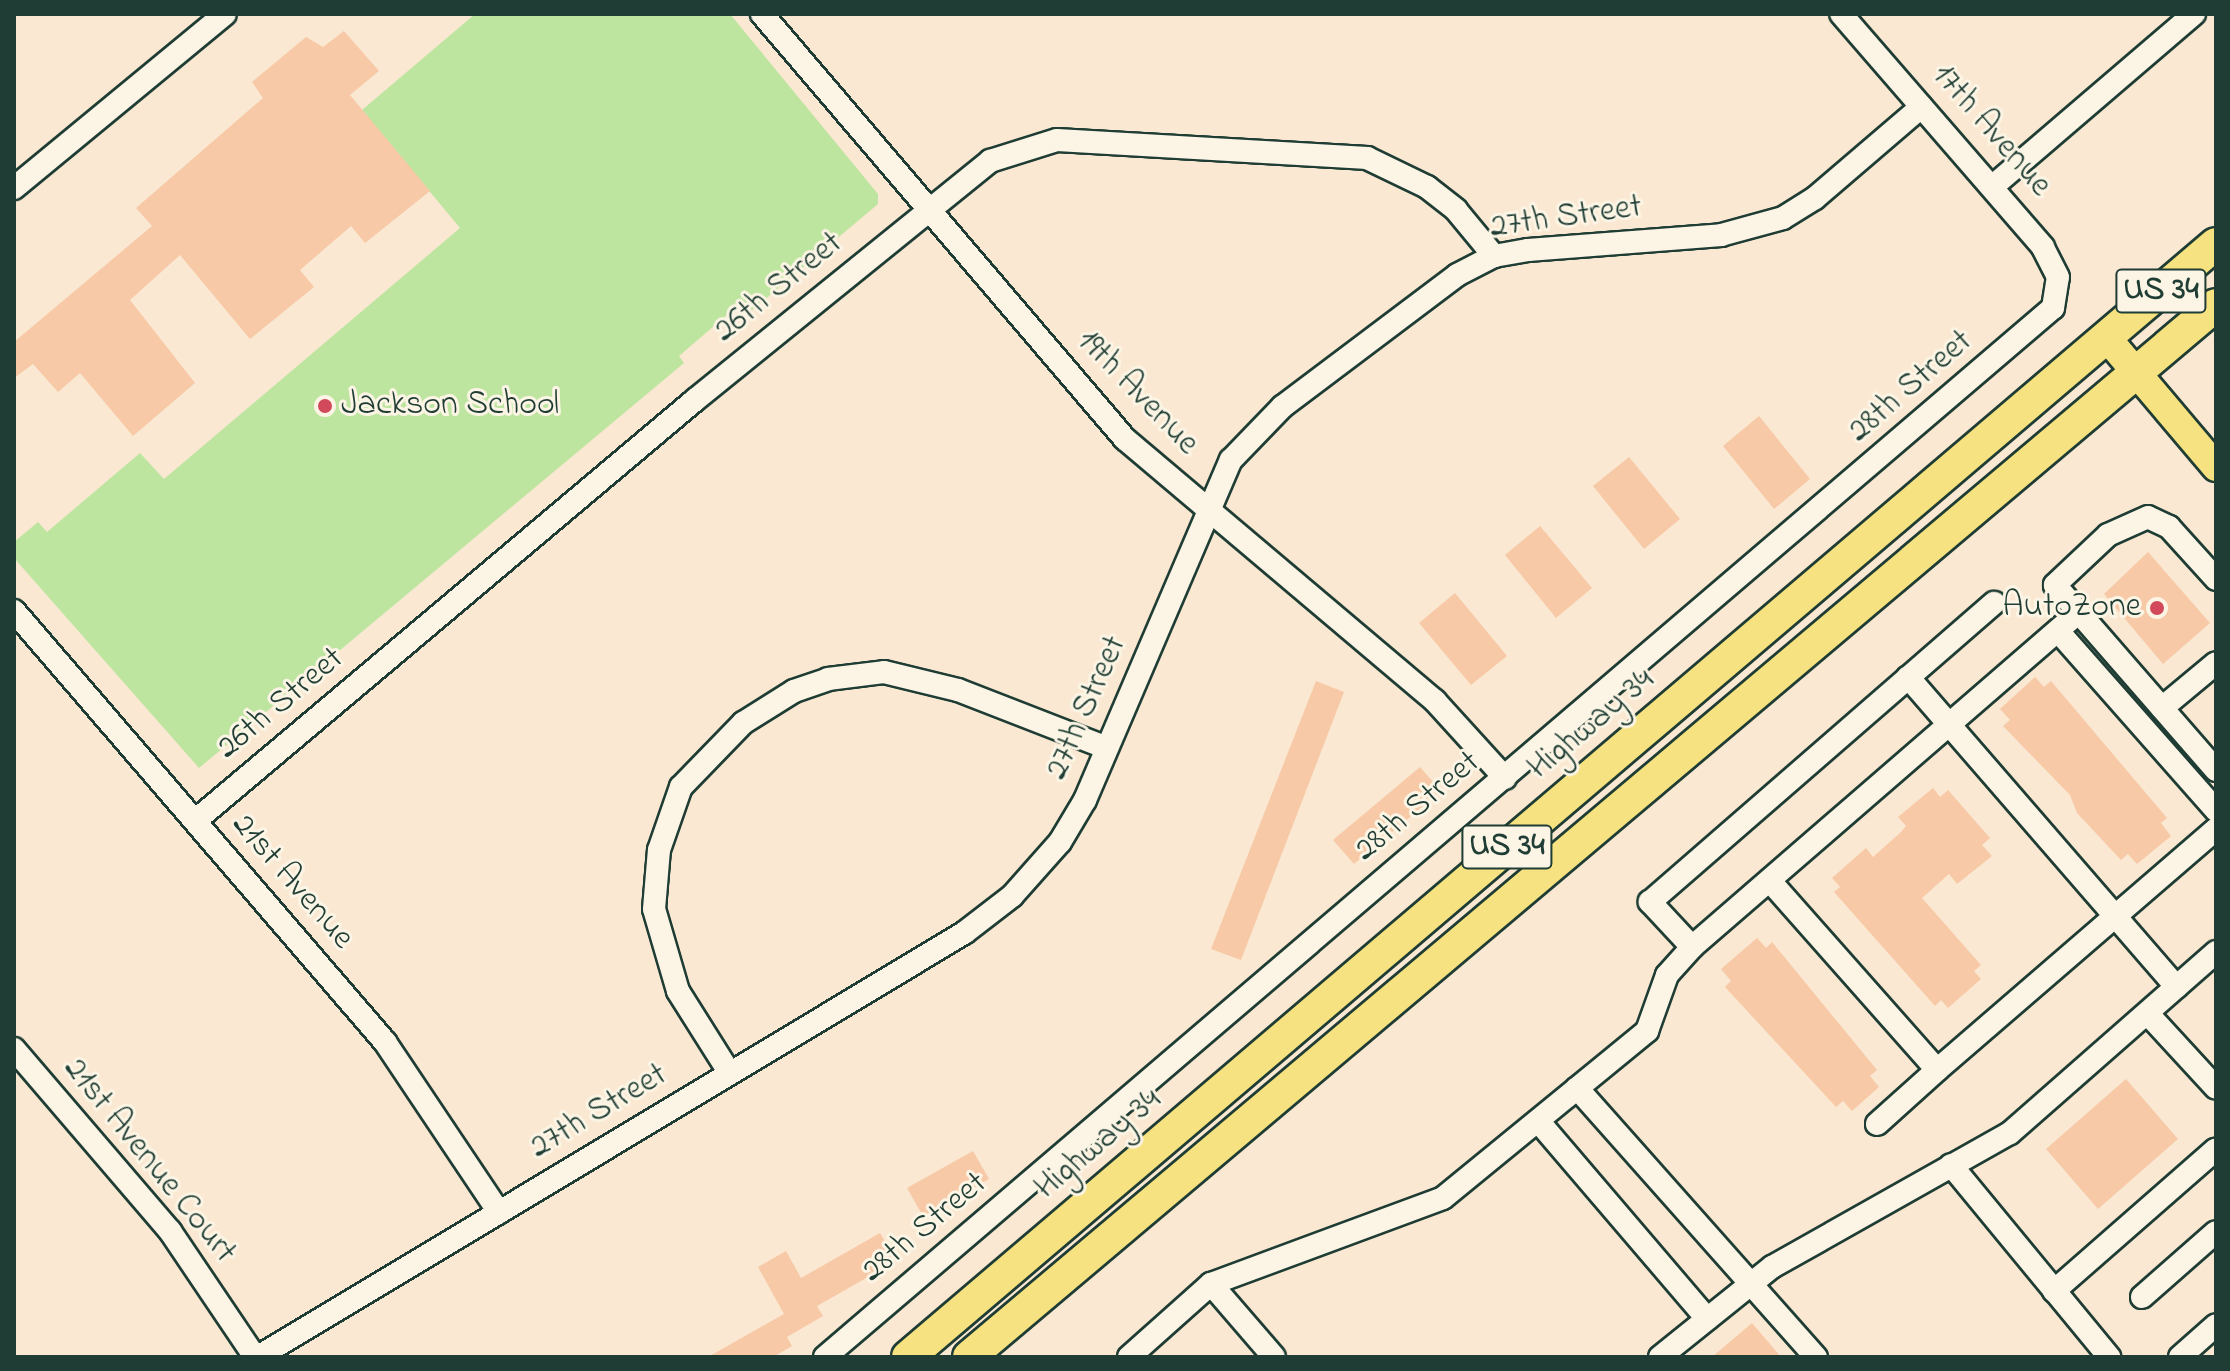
<!DOCTYPE html>
<html>
<head>
<meta charset="utf-8">
<style>
  body { margin:0 }
  #map { position:relative; width:2230px; height:1371px; overflow:hidden; background:#fae8d2; font-family:"Indie Flower",sans-serif }
  div>[style] { position:absolute }
  .green>* { inset:0; background:#bee5a0 }
  .building>* { inset:0; background:#f7c9a6 }
  .roads { filter:drop-shadow(2px 0 #1f3d34) drop-shadow(-2px 0 #1f3d34) drop-shadow(0 2px #1f3d34) drop-shadow(0 -2px #1f3d34) }
  .minor>* { height:22px; margin:-11px; padding:0 11px; transform-origin:11px; border-radius:11px; background:#fcf5e5 }
  .major>* { height:28px; margin:-14px; padding:0 14px; transform-origin:14px; border-radius:14px; background:#f7e281 }
  .highway>* { height:32px; margin:-16px; padding:0 16px; transform-origin:16px; border-radius:16px; background:#f7e281 }
  .dots>* { width:22px; height:22px; translate:-50% -50%; box-sizing:border-box; border:4px solid #fcf5e5; border-radius:50% }
  span { translate:-50% -50%; white-space:nowrap; text-align:center; line-height:1.15; -webkit-text-stroke:6px #fcf5e5; paint-order:stroke }
  .shield-label span { padding:2px 6px; background:#fcf5e5; border:2px solid; border-radius:6px; -webkit-text-stroke-width:0 }
  .shield-label { font-size:32px; color:#1f3d34; font-weight:700 }
  .street-label { font-size:34px; color:#1f3d34 }
  .poi-label { font-size:34px; color:#1f3d34 }
  .left { translate:0 -50%; text-align:left }
  .right { translate:-100% -50%; text-align:right }
  .frame { position:absolute; inset:0; border:16px solid #1f3d34; pointer-events:none }
</style>
</head>
<body>
<div id="map">
  <div class="green">
    <div style="clip-path:polygon(475px 14px,730px 14px,878px 194px,878px 204px,751px 311px,742px 302px,679px 356px,684px 363px,199px 768px,14px 558px,14px 542px,38px 522px,47px 532px,140px 453px,164px 479px,460px 228px,362px 110px)"></div>
  </div>
  <div class="building">
    <div style="clip-path:polygon(344px 31px,379px 71px,350px 95px,430px 191px,365px 243px,351px 226px,300px 270px,314px 287px,250px 339px,180px 255px,130px 300px,195px 383px,133px 436px,80px 373px,58px 392px,33px 364px,14px 378px,14px 342px,152px 226px,136px 208px,263px 98px,252px 82px,306px 37px,323px 47px)"></div>
    <div style="clip-path:polygon(1759px 416px,1810px 479px,1774px 509px,1723px 446px)"></div>
    <div style="clip-path:polygon(1629px 457px,1680px 519px,1644px 549px,1593px 486px)"></div>
    <div style="clip-path:polygon(1540px 526px,1592px 588px,1556px 618px,1505px 555px)"></div>
    <div style="clip-path:polygon(2148px 552px,2210px 623px,2163px 664px,2104px 594px)"></div>
    <div style="clip-path:polygon(1455px 593px,1507px 656px,1471px 685px,1419px 623px)"></div>
    <div style="clip-path:polygon(2035px 677px,2044px 687px,2051px 681px,2167px 818px,2161px 823px,2171px 836px,2137px 864px,2128px 854px,2121px 860px,2077px 813px,2070px 795px,2003px 726px,2010px 720px,2000px 709px)"></div>
    <div style="clip-path:polygon(1316px 681px,1344px 692px,1241px 960px,1211px 949px)"></div>
    <div style="clip-path:polygon(1420px 767px,1441px 791px,1354px 864px,1333px 840px)"></div>
    <div style="clip-path:polygon(1933px 788px,1940px 797px,1948px 790px,1990px 838px,1982px 845px,1992px 856px,1957px 884px,1949px 874px,1922px 898px,1981px 965px,1974px 971px,1981px 979px,1948px 1008px,1941px 1000px,1935px 1006px,1834px 892px,1840px 887px,1832px 878px,1866px 848px,1873px 857px,1901px 832px,1906px 826px,1898px 817px)"></div>
    <div style="clip-path:polygon(1757px 938px,1766px 948px,1772px 942px,1877px 1070px,1870px 1076px,1879px 1087px,1852px 1111px,1843px 1101px,1836px 1107px,1725px 987px,1731px 981px,1721px 969px)"></div>
    <div style="clip-path:polygon(2126px 1079px,2178px 1139px,2098px 1209px,2046px 1149px)"></div>
    <div style="clip-path:polygon(973px 1151px,989px 1179px,923px 1216px,907px 1188px)"></div>
    <div style="clip-path:polygon(880px 1233px,896px 1261px,817px 1306px,823px 1316px,787px 1337px,792px 1346px,773px 1357px,708px 1357px,784px 1314px,758px 1267px,786px 1251px,801px 1278px)"></div>
    <div style="clip-path:polygon(1752px 1323px,1781px 1357px,1712px 1357px)"></div>
  </div>
  <div class="roads">
    <div class="minor">
      <div style="left:762px;top:14px;width:559px;rotate:49.5deg"></div>
      <div style="left:1125px;top:439px;width:406px;rotate:40.2deg"></div>
      <div style="left:1435px;top:701px;width:104px;rotate:47.7deg"></div>
      <div style="left:1992px;top:187px;width:266px;rotate:-40.6deg"></div>
      <div style="left:14px;top:188px;width:273px;rotate:-39.5deg"></div>
      <div style="left:2216px;top:579px;width:70px;rotate:-132.1deg"></div>
      <div style="left:2169px;top:527px;width:23px;rotate:-155deg"></div>
      <div style="left:2148px;top:517px;width:44px;rotate:155.8deg"></div>
      <div style="left:2108px;top:535px;width:73px;rotate:136.7deg"></div>
      <div style="left:2055px;top:585px;width:245px;rotate:49deg"></div>
      <div style="left:14px;top:611px;width:569px;rotate:49.28deg"></div>
      <div style="left:385px;top:1042px;width:205px;rotate:56.2deg"></div>
      <div style="left:2058px;top:631px;width:239px;rotate:48.6deg"></div>
      <div style="left:1908px;top:677px;width:410px;rotate:49.1deg"></div>
      <div style="left:2162px;top:708px;width:70px;rotate:-39.8deg"></div>
      <div style="left:195px;top:821px;width:654px;rotate:-40.1deg"></div>
      <div style="left:695px;top:400px;width:380px;rotate:-39deg"></div>
      <div style="left:990px;top:161px;width:70px;rotate:-17.4deg"></div>
      <div style="left:1057px;top:140px;width:311px;rotate:3.3deg"></div>
      <div style="left:1367px;top:158px;width:67px;rotate:25.8deg"></div>
      <div style="left:1427px;top:187px;width:37px;rotate:38deg"></div>
      <div style="left:1456px;top:210px;width:60px;rotate:50.4deg"></div>
      <div style="left:1770px;top:881px;width:252px;rotate:48.5deg"></div>
      <div style="left:1937px;top:1070px;width:369px;rotate:-40.8deg"></div>
      <div style="left:1692px;top:947px;width:62px;rotate:-133deg"></div>
      <div style="left:1650px;top:902px;width:456px;rotate:-41deg"></div>
      <div style="left:2148px;top:1014px;width:100px;rotate:47.4deg"></div>
      <div style="left:14px;top:1049px;width:240px;rotate:49.4deg"></div>
      <div style="left:170px;top:1231px;width:152px;rotate:56deg"></div>
      <div style="left:729px;top:1072px;width:96px;rotate:-122.2deg"></div>
      <div style="left:678px;top:991px;width:85px;rotate:-106.3deg"></div>
      <div style="left:654px;top:909px;width:59px;rotate:-85.2deg"></div>
      <div style="left:659px;top:850px;width:67px;rotate:-70.8deg"></div>
      <div style="left:681px;top:787px;width:89px;rotate:-45.9deg"></div>
      <div style="left:743px;top:723px;width:60px;rotate:-32.1deg"></div>
      <div style="left:794px;top:691px;width:36px;rotate:-19deg"></div>
      <div style="left:828px;top:679px;width:56px;rotate:-7.1deg"></div>
      <div style="left:884px;top:672px;width:76px;rotate:13.7deg"></div>
      <div style="left:958px;top:690px;width:158px;rotate:21.2deg"></div>
      <div style="left:1577px;top:1088px;width:360px;rotate:48.4deg"></div>
      <div style="left:1539px;top:1122px;width:259px;rotate:49.5deg"></div>
      <div style="left:1877px;top:1124px;width:81px;rotate:-42deg"></div>
      <div style="left:1951px;top:1165px;width:249px;rotate:50.5deg"></div>
      <div style="left:1211px;top:1284px;width:96px;rotate:49.2deg"></div>
      <div style="left:2054px;top:1291px;width:215px;rotate:-41.2deg"></div>
      <div style="left:2142px;top:1297px;width:98px;rotate:-41.3deg"></div>
      <div style="left:258px;top:1357px;width:824px;rotate:-30.99deg"></div>
      <div style="left:964px;top:933px;width:61px;rotate:-37.6deg"></div>
      <div style="left:1012px;top:896px;width:72px;rotate:-48.4deg"></div>
      <div style="left:1060px;top:842px;width:49px;rotate:-59.2deg"></div>
      <div style="left:1085px;top:800px;width:370px;rotate:-66.8deg"></div>
      <div style="left:1231px;top:460px;width:74px;rotate:-46.1deg"></div>
      <div style="left:1282px;top:407px;width:219px;rotate:-37deg"></div>
      <div style="left:1457px;top:275px;width:42px;rotate:-27.2deg"></div>
      <div style="left:1494px;top:256px;width:35px;rotate:-10deg"></div>
      <div style="left:1528px;top:250px;width:194px;rotate:-4.4deg"></div>
      <div style="left:1721px;top:235px;width:64px;rotate:-15.3deg"></div>
      <div style="left:1783px;top:218px;width:38px;rotate:-32deg"></div>
      <div style="left:1815px;top:198px;width:140px;rotate:-40.6deg"></div>
      <div style="left:825px;top:1357px;width:1615px;rotate:-40.51deg"></div>
      <div style="left:2053px;top:308px;width:31px;rotate:-81deg"></div>
      <div style="left:2058px;top:277px;width:34px;rotate:-117deg"></div>
      <div style="left:2043px;top:247px;width:308px;rotate:-130.9deg"></div>
      <div style="left:1129px;top:1357px;width:110px;rotate:-41.7deg"></div>
      <div style="left:1211px;top:1284px;width:247px;rotate:-20.3deg"></div>
      <div style="left:1443px;top:1198px;width:264px;rotate:-39.3deg"></div>
      <div style="left:1647px;top:1031px;width:59px;rotate:-70.3deg"></div>
      <div style="left:1667px;top:975px;width:38px;rotate:-48deg"></div>
      <div style="left:1692px;top:947px;width:512px;rotate:-40.88deg"></div>
      <div style="left:1660px;top:1357px;width:144px;rotate:-38.8deg"></div>
      <div style="left:1772px;top:1267px;width:273px;rotate:-29.4deg"></div>
      <div style="left:2010px;top:1133px;width:274px;rotate:-41.3deg"></div>
      <div style="left:2180px;top:1357px;width:48px;rotate:-41.6deg"></div>
    </div>
    <div class="major">
      <div style="left:2107px;top:338px;width:169px;rotate:49.8deg"></div>
    </div>
    <div class="highway">
      <div style="left:908px;top:1357px;width:1717px;rotate:-40.4deg"></div>
      <div style="left:969px;top:1357px;width:1631px;rotate:-40.15deg"></div>
    </div>
  </div>
  <div class="dots">
    <div style="left:325px;top:406px;background:#d1495b"></div>
    <div style="left:2157px;top:608px;background:#d1495b"></div>
  </div>
  <div class="shield-label">
    <span style="left:2161px;top:291px">US 34</span>
    <span style="left:1507px;top:847px">US 34</span>
  </div>
  <div class="street-label">
    <span style="left:1991px;top:131px;rotate:49deg">17th Avenue</span>
    <span style="left:1566px;top:218px;rotate:-8deg">27th Street</span>
    <span style="left:779px;top:288px;rotate:-39deg">26th Street</span>
    <span style="left:1911px;top:387px;rotate:-41deg">28th Street</span>
    <span style="left:1137px;top:393px;rotate:46deg">19th Avenue</span>
    <span style="left:281px;top:704px;rotate:-40deg">26th Street</span>
    <span style="left:1087px;top:708px;rotate:-66deg">27th Street</span>
    <span style="left:1592px;top:725px;rotate:-40deg">Highway 34</span>
    <span style="left:1418px;top:807px;rotate:-40deg">28th Street</span>
    <span style="left:292px;top:882px;rotate:49deg">21st Avenue</span>
    <span style="left:599px;top:1112px;rotate:-31deg">27th Street</span>
    <span style="left:1099px;top:1145px;rotate:-40deg">Highway 34</span>
    <span style="left:149px;top:1161px;rotate:51deg">21st Avenue Court</span>
    <span style="left:925px;top:1228px;rotate:-40deg">28th Street</span>
  </div>
  <div class="poi-label">
    <span class="left" style="left:341px;top:406px">Jackson School</span>
    <span class="right" style="left:2141px;top:608px">AutoZone</span>
  </div>
  <div class="frame"></div>
</div>
</body>
</html>
